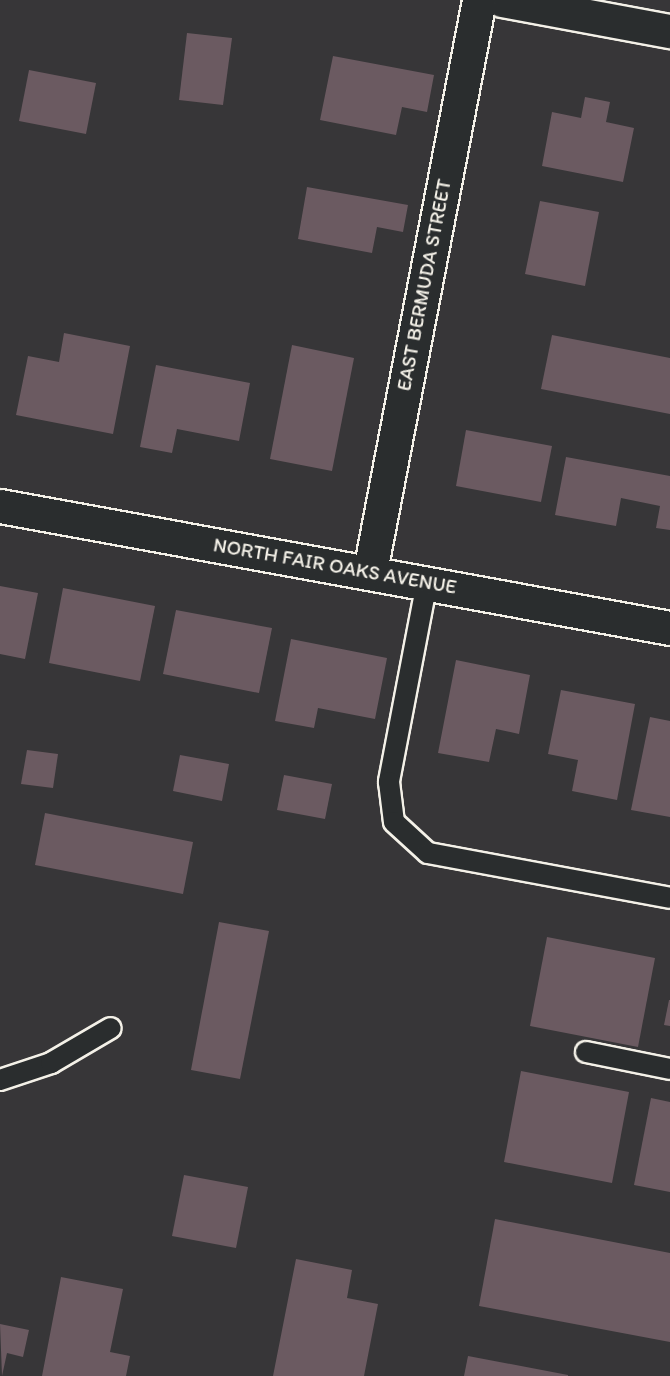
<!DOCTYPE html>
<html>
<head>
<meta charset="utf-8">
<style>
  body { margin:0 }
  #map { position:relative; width:670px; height:1376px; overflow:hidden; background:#373638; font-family:Itim,sans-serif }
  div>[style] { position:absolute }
  .building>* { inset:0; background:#6b5a61 }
  .roads { filter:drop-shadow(2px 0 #f4f1e8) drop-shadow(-2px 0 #f4f1e8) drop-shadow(0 2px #f4f1e8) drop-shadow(0 -2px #f4f1e8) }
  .lane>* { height:20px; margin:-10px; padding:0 10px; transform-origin:10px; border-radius:10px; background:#2a2d2e }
  .street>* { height:33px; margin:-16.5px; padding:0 16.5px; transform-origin:16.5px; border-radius:16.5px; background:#2a2d2e }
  span { translate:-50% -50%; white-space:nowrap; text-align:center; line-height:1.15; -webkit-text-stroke:4.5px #2a2d2e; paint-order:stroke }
  .street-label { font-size:20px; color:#f4f1e8 }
</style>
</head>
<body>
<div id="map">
  <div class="building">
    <div style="clip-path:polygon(187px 33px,232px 38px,223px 105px,179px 100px)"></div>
    <div style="clip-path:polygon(333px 56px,434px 75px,427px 112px,402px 107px,396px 135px,320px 120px)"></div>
    <div style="clip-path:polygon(29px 70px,96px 83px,86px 134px,19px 121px)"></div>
    <div style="clip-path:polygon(585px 97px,610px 102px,606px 122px,634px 128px,623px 182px,542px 166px,552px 112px,581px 118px)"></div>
    <div style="clip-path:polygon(307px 187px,408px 205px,403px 232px,377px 227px,372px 253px,298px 239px)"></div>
    <div style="clip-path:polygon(540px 201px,599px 212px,585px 286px,525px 274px)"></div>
    <div style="clip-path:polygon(64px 333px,130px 346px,113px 434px,16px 415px,28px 356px,59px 362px)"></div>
    <div style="clip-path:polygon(552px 335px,670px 358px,670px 414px,541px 389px)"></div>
    <div style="clip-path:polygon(292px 345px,354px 358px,332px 471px,270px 459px)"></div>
    <div style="clip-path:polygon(156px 365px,250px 383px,239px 441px,177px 429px,172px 453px,140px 447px)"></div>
    <div style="clip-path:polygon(466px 430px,552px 446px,541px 502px,456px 486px)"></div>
    <div style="clip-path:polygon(566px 457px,670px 476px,670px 530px,656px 528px,660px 506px,621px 498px,616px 526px,555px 515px)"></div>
    <div style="clip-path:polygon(0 586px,38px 593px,25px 659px,0 654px)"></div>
    <div style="clip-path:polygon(63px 588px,155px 606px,140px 681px,49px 663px)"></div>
    <div style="clip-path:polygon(176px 610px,272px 628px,259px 693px,163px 674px)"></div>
    <div style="clip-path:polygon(291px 639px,387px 658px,375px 719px,318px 708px,314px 728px,275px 721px)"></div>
    <div style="clip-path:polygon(456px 660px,530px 675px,519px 734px,496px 729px,489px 762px,438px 753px)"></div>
    <div style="clip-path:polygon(561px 690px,635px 704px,617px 800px,572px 791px,578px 760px,548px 754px)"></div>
    <div style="clip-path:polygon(650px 717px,670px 721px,670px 817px,631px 810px)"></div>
    <div style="clip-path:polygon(27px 750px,58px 754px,53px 788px,21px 784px)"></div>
    <div style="clip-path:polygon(180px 755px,229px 764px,222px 801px,173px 791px)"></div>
    <div style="clip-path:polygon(284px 775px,332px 784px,325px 819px,277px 810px)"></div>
    <div style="clip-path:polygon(45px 813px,193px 842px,183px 894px,35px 865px)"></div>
    <div style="clip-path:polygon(219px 922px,269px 931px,240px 1079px,191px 1070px)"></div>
    <div style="clip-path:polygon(547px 937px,655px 958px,638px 1047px,530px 1026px)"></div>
    <div style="clip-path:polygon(669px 1000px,670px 1000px,670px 1026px,664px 1025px)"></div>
    <div style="clip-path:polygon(521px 1071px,629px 1092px,612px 1183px,504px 1162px)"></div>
    <div style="clip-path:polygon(651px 1098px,670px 1102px,670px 1192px,634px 1185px)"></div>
    <div style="clip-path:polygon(184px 1175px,248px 1187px,236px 1248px,172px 1236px)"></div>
    <div style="clip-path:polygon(495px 1219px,670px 1253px,670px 1342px,479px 1306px)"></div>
    <div style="clip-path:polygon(296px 1259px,352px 1270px,347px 1298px,378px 1304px,364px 1376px,273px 1376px)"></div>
    <div style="clip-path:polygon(61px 1277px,123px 1289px,110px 1352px,130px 1356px,126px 1376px,42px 1376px)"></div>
    <div style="clip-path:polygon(0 1324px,29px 1330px,23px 1357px,7px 1353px,2px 1376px)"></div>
    <div style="clip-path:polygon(468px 1356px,568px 1375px,568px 1376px,464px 1376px)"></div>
  </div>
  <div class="roads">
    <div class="lane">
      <div style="left:427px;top:582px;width:204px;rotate:100.8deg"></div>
      <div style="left:389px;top:782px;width:40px;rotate:82.9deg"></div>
      <div style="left:394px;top:822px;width:46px;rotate:42.4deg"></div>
      <div style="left:428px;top:853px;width:246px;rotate:10.5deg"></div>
      <div style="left:586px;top:1052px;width:86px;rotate:11.4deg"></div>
      <div style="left:0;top:1080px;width:54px;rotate:-18.4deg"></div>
      <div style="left:51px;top:1063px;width:69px;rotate:-30.3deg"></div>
    </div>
    <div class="street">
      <div style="left:502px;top:0;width:171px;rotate:10.5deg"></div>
      <div style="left:0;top:506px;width:681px;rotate:10.32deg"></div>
      <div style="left:370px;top:571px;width:581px;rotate:-79.19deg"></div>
    </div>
  </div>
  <div class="street-label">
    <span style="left:424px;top:285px;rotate:-79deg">EAST BERMUDA STREET</span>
    <span style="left:335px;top:566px;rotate:10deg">NORTH FAIR OAKS AVENUE</span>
  </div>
</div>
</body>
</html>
